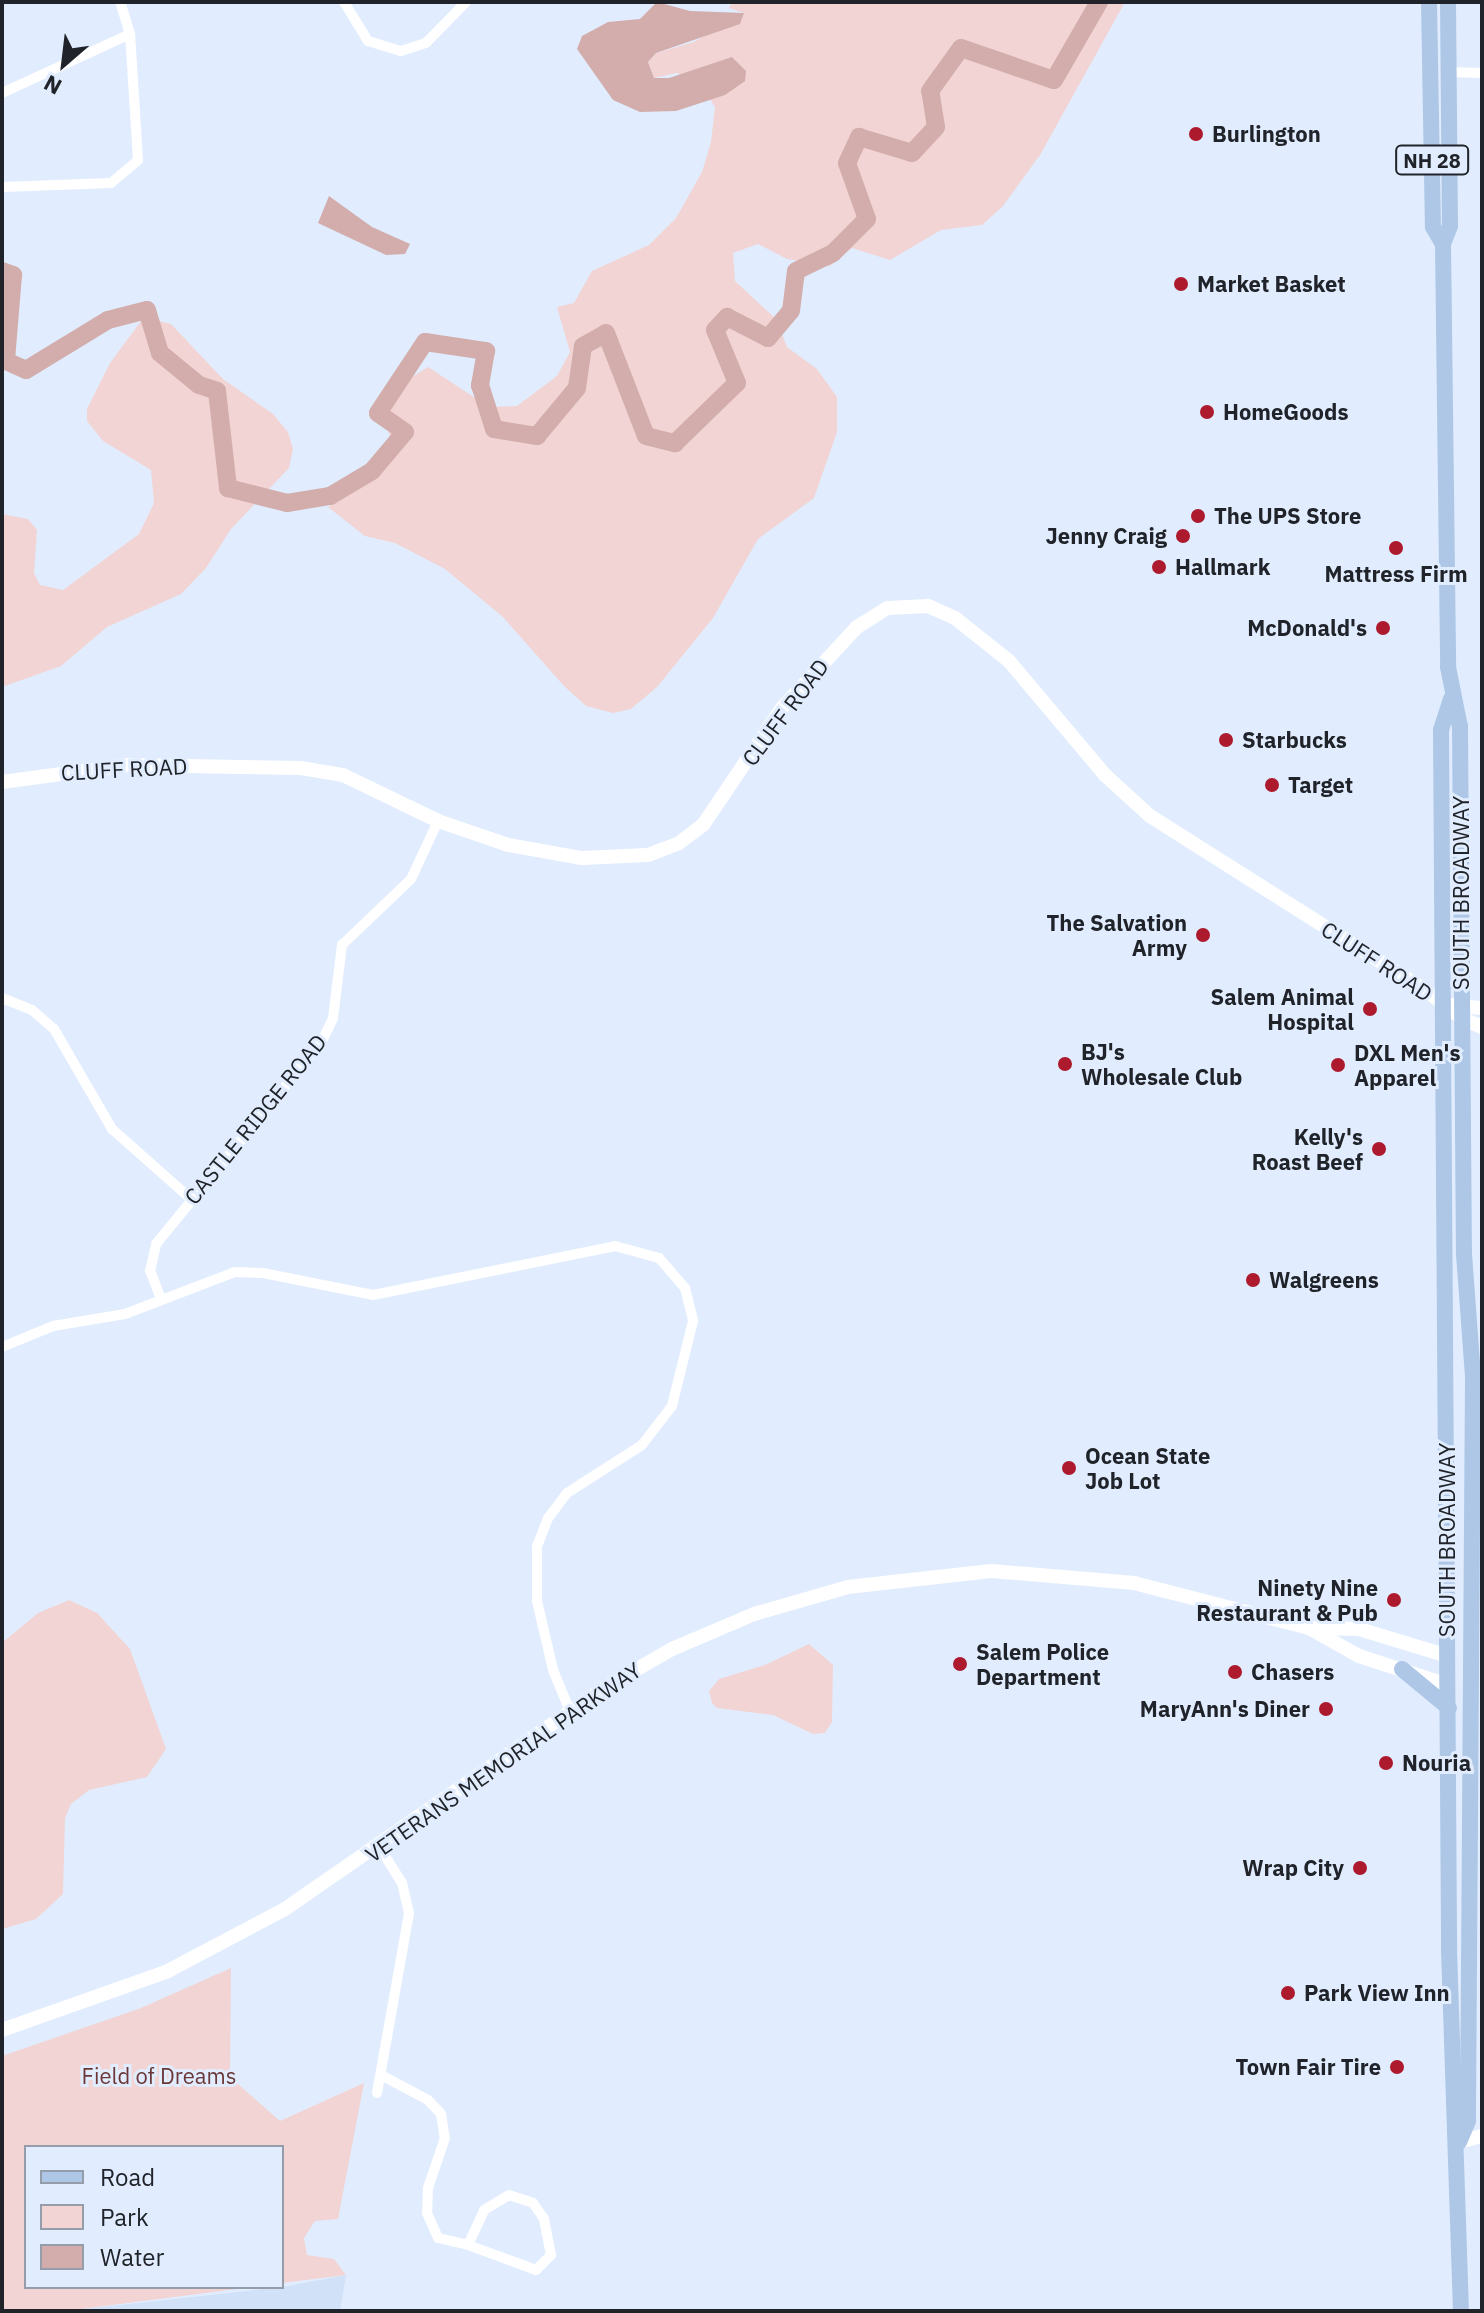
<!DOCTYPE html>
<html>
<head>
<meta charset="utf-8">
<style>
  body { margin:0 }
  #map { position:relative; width:1484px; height:2313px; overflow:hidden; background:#e1edfe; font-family:"IBM Plex Sans",sans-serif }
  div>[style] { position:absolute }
  .built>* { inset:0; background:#d0e1f8 }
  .green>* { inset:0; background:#f1d4d3 }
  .water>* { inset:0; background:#d2adac }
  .river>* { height:18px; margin:-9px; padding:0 9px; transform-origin:9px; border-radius:9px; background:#d2adac }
  .street>* { height:10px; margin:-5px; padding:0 5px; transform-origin:5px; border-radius:5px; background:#fff }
  .secondary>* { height:14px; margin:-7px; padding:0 7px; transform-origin:7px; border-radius:7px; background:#fff }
  .primary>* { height:16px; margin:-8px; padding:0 8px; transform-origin:8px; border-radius:8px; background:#aec7e7 }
  .dots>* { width:22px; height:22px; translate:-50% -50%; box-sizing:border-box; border:4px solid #e1edfe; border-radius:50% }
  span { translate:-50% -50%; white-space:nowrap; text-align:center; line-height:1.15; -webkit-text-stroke:6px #e1edfe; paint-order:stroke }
  .shield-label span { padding:2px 6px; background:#e1edfe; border:2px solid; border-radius:6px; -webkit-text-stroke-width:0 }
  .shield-label { font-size:20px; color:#20242a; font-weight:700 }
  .poi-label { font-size:22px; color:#20242a; font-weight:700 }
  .left { translate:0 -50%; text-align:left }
  .right { translate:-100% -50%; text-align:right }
  .street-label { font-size:22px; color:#20242a }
  .park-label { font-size:22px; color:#6a3736 }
  .frame { position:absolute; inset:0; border:4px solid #20242a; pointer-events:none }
  .legend { position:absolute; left:24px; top:2145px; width:260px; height:144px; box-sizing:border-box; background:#e1edfe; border:2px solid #949da9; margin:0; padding:10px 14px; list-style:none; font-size:24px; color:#20242a }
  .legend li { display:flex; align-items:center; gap:16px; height:40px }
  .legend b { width:40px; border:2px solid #949da9 }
  .north { position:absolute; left:24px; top:24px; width:80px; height:80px; -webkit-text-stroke:6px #e1edfe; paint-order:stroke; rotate:208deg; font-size:22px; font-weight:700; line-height:32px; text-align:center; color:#20242a }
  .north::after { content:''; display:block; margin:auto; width:28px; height:36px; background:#20242a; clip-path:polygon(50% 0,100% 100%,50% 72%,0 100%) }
</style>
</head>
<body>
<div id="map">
  <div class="built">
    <div style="clip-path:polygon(346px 2275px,340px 2311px,66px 2311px,282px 2287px)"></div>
  </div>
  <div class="green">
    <div style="clip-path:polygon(732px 2px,1125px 2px,1040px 155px,1003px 206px,982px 225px,941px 230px,890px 260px,852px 248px,830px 266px,787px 259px,758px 244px,733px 253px,735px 281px,776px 319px,787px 347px,817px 369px,837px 397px,837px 432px,814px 498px,758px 539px,713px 618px,657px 687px,631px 709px,613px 713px,586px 706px,564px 686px,503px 617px,445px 569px,395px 543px,365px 536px,328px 507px,378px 477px,394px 449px,380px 405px,386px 393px,428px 367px,489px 407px,517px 406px,557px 376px,570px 352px,557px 307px,574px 303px,592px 271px,649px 245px,676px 218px,702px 172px,711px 142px,715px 107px,710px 99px,725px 95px,677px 73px,654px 78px,648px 62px,656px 53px,694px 42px,744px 13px,729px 8px)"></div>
    <div style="clip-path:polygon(144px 317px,171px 324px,223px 379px,273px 414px,288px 432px,293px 449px,289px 468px,231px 529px,206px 568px,181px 594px,107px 627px,61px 666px,2px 687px,2px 514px,28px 519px,37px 530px,34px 573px,40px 585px,63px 590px,139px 534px,154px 503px,151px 470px,103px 441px,87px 421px,87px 409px,110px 363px)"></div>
    <div style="clip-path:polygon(69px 1600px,97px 1613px,130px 1649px,166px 1749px,147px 1777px,89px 1790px,71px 1804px,65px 1818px,63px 1894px,36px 1919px,2px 1929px,2px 1643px,38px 1613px)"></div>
    <div style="clip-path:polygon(809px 1644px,833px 1665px,832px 1722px,825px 1733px,813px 1734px,773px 1715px,717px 1708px,712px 1703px,709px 1691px,719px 1679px,765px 1665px)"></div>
    <div style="clip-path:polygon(231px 1968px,230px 2077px,280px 2121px,364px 2083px,338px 2219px,315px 2221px,304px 2238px,307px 2255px,334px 2259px,346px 2275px,282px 2283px,282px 2147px,26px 2147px,26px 2287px,252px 2287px,66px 2311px,2px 2311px,2px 2056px,141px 2008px)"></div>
  </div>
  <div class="water">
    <div style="clip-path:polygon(657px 2px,690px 11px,744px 13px,740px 24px,656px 53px,648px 62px,654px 78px,669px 78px,732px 57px,746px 71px,745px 81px,725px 95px,676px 111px,640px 112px,613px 100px,577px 49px,582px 36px,608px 22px,640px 19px)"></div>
    <div style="clip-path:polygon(329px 196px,372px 227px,410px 244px,405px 254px,386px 255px,318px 223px)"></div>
  </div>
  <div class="river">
    <div style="left:2px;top:271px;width:12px;rotate:20deg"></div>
    <div style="left:13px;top:275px;width:86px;rotate:94.7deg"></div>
    <div style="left:6px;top:361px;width:22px;rotate:24deg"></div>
    <div style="left:26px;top:370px;width:96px;rotate:-31.4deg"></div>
    <div style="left:108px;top:320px;width:40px;rotate:-14.4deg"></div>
    <div style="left:147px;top:310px;width:45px;rotate:73.2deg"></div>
    <div style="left:160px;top:353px;width:50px;rotate:39.4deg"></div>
    <div style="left:199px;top:385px;width:19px;rotate:18deg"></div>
    <div style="left:217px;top:391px;width:98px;rotate:83.5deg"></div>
    <div style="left:228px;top:488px;width:61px;rotate:14.3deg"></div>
    <div style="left:287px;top:503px;width:44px;rotate:-9.2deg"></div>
    <div style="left:330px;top:496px;width:49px;rotate:-30.8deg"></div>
    <div style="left:372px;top:471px;width:51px;rotate:-49.8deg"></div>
    <div style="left:405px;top:432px;width:33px;rotate:-145deg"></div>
    <div style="left:378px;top:413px;width:85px;rotate:-56.5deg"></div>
    <div style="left:425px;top:342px;width:62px;rotate:8.4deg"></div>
    <div style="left:486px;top:351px;width:35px;rotate:100deg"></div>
    <div style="left:480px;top:385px;width:46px;rotate:72.3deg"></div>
    <div style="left:494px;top:429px;width:44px;rotate:9.2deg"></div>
    <div style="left:537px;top:436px;width:62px;rotate:-50.2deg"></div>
    <div style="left:577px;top:388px;width:42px;rotate:-81.9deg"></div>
    <div style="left:583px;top:346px;width:26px;rotate:-29deg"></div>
    <div style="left:606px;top:333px;width:110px;rotate:68.8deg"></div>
    <div style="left:646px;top:436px;width:30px;rotate:14deg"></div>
    <div style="left:675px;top:443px;width:86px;rotate:-44.1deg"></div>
    <div style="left:737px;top:383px;width:57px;rotate:-112.5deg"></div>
    <div style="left:715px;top:330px;width:18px;rotate:-47deg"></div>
    <div style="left:727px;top:317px;width:46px;rotate:27.1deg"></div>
    <div style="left:768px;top:338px;width:35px;rotate:-50deg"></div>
    <div style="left:791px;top:311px;width:40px;rotate:-82.9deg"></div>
    <div style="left:796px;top:271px;width:41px;rotate:-25.9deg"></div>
    <div style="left:833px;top:253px;width:48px;rotate:-45deg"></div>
    <div style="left:867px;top:219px;width:59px;rotate:-109.7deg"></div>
    <div style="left:847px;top:163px;width:29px;rotate:-65deg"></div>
    <div style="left:859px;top:137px;width:55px;rotate:16.8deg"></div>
    <div style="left:912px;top:153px;width:35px;rotate:-47deg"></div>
    <div style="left:936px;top:127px;width:36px;rotate:-99deg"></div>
    <div style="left:930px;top:91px;width:53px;rotate:-54.2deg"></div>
    <div style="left:961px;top:48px;width:98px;rotate:19deg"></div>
    <div style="left:1054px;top:80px;width:90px;rotate:-60deg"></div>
  </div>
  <div class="street">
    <div style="left:344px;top:2px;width:46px;rotate:58.4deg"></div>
    <div style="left:368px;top:41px;width:34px;rotate:17deg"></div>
    <div style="left:401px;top:51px;width:26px;rotate:-18deg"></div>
    <div style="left:426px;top:43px;width:57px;rotate:-45.7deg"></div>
    <div style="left:1450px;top:72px;width:32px;rotate:2deg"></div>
    <div style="left:2px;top:93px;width:141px;rotate:-24.7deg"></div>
    <div style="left:2px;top:187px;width:109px;rotate:-2.1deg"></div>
    <div style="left:111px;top:183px;width:35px;rotate:-40deg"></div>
    <div style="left:138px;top:160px;width:126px;rotate:-93.6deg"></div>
    <div style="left:130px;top:34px;width:34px;rotate:-107deg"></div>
    <div style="left:2px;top:998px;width:32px;rotate:22deg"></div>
    <div style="left:32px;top:1010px;width:29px;rotate:41deg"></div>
    <div style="left:54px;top:1029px;width:116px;rotate:59.9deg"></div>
    <div style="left:112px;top:1129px;width:104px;rotate:41.5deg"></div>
    <div style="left:161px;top:1299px;width:30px;rotate:-111deg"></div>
    <div style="left:150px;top:1271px;width:28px;rotate:-77deg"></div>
    <div style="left:156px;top:1244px;width:262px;rotate:-50.7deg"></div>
    <div style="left:322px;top:1041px;width:25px;rotate:-64deg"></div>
    <div style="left:333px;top:1018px;width:74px;rotate:-83deg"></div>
    <div style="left:342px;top:945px;width:95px;rotate:-43.7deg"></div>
    <div style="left:411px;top:879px;width:64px;rotate:-65deg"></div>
    <div style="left:2px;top:1347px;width:55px;rotate:-22.4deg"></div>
    <div style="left:53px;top:1326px;width:73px;rotate:-9.5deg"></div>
    <div style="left:125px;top:1314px;width:118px;rotate:-20.9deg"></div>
    <div style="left:235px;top:1272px;width:28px;rotate:2deg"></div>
    <div style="left:263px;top:1273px;width:112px;rotate:11.3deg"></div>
    <div style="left:373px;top:1295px;width:247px;rotate:-11.4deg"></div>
    <div style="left:615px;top:1246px;width:46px;rotate:15.3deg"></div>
    <div style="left:659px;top:1258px;width:40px;rotate:49deg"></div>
    <div style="left:685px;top:1288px;width:34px;rotate:76deg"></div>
    <div style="left:693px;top:1321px;width:88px;rotate:103.9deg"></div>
    <div style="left:672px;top:1406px;width:49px;rotate:127.6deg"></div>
    <div style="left:642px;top:1445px;width:89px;rotate:147.4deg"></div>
    <div style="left:567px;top:1493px;width:31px;rotate:127deg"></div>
    <div style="left:548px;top:1518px;width:30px;rotate:111deg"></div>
    <div style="left:537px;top:1546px;width:55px;rotate:90deg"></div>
    <div style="left:537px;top:1601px;width:71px;rotate:76.9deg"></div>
    <div style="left:553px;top:1670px;width:44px;rotate:67.5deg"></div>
    <div style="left:381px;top:2075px;width:53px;rotate:28deg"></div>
    <div style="left:428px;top:2100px;width:19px;rotate:47deg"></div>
    <div style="left:441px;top:2114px;width:24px;rotate:81deg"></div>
    <div style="left:445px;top:2138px;width:53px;rotate:108.8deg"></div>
    <div style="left:428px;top:2188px;width:25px;rotate:92deg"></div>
    <div style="left:427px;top:2213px;width:27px;rotate:66deg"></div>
    <div style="left:438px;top:2238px;width:31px;rotate:13deg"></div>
    <div style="left:377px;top:2093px;width:183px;rotate:-79.9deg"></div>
    <div style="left:409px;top:1913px;width:31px;rotate:-103deg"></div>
    <div style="left:402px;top:1883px;width:41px;rotate:-122.2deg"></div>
    <div style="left:509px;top:2195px;width:25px;rotate:18deg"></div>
    <div style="left:533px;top:2203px;width:19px;rotate:55deg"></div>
    <div style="left:544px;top:2219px;width:37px;rotate:79deg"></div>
    <div style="left:551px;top:2255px;width:21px;rotate:135deg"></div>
    <div style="left:536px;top:2270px;width:72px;rotate:-159.8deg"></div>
    <div style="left:468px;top:2245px;width:38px;rotate:-65deg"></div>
    <div style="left:484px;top:2210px;width:29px;rotate:-31deg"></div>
  </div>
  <div class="secondary">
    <div style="left:2px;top:782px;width:126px;rotate:-7.7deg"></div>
    <div style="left:127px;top:765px;width:174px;rotate:1deg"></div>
    <div style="left:301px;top:768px;width:43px;rotate:9.5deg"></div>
    <div style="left:343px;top:775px;width:106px;rotate:25.8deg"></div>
    <div style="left:438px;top:821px;width:74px;rotate:18.9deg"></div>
    <div style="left:508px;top:845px;width:75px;rotate:10deg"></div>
    <div style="left:582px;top:858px;width:66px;rotate:-2.6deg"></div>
    <div style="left:648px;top:855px;width:33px;rotate:-21deg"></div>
    <div style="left:679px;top:843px;width:30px;rotate:-37deg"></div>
    <div style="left:703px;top:825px;width:141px;rotate:-56deg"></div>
    <div style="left:782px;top:708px;width:110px;rotate:-47.2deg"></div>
    <div style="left:857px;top:627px;width:36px;rotate:-32deg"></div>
    <div style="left:888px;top:608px;width:40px;rotate:-2.9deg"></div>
    <div style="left:928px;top:606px;width:30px;rotate:24deg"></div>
    <div style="left:955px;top:618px;width:69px;rotate:38.5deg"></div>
    <div style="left:1009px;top:661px;width:149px;rotate:49.9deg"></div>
    <div style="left:1105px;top:775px;width:61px;rotate:42.3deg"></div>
    <div style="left:1150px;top:816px;width:324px;rotate:32.3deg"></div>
    <div style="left:1424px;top:989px;width:49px;rotate:37.6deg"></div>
    <div style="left:1463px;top:1019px;width:21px;rotate:23deg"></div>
    <div style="left:1452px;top:1005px;width:30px;rotate:6deg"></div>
    <div style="left:1314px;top:1628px;width:45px;rotate:1.3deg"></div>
    <div style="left:1359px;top:1629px;width:93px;rotate:16.9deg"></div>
    <div style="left:2px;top:2030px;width:174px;rotate:-19.5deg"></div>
    <div style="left:166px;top:1972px;width:135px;rotate:-27.9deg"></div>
    <div style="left:285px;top:1909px;width:384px;rotate:-34.7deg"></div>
    <div style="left:601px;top:1690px;width:82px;rotate:-30deg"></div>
    <div style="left:672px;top:1649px;width:89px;rotate:-23.1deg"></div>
    <div style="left:754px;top:1614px;width:98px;rotate:-16deg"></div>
    <div style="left:848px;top:1587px;width:144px;rotate:-6.4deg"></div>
    <div style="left:991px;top:1571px;width:144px;rotate:4.8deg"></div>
    <div style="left:1134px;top:1583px;width:181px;rotate:14.4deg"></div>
    <div style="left:1309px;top:1628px;width:57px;rotate:29.2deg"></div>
    <div style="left:1359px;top:1656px;width:94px;rotate:18deg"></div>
    <div style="left:1459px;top:2142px;width:24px;rotate:-15deg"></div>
  </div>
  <div class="primary">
    <div style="left:1429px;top:2px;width:225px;rotate:89deg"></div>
    <div style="left:1433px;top:227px;width:20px;rotate:60deg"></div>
    <div style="left:1448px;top:2px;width:224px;rotate:89.5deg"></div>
    <div style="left:1450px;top:226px;width:19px;rotate:111deg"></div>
    <div style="left:1443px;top:244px;width:423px;rotate:89.3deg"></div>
    <div style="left:1448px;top:667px;width:61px;rotate:78.7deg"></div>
    <div style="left:1460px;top:727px;width:527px;rotate:89.57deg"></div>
    <div style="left:1464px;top:1254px;width:124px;rotate:85.8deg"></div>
    <div style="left:1473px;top:1378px;width:743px;rotate:90.39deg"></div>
    <div style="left:1468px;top:2121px;width:23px;rotate:113deg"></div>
    <div style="left:1451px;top:699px;width:33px;rotate:108deg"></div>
    <div style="left:1441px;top:730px;width:1220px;rotate:89.62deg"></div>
    <div style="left:1449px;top:1950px;width:361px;rotate:88.1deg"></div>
    <div style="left:1402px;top:1669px;width:61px;rotate:39.7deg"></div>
  </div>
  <div class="dots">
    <div style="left:1196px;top:134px;background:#ad192d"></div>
    <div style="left:1181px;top:284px;background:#ad192d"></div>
    <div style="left:1207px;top:412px;background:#ad192d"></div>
    <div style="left:1198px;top:516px;background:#ad192d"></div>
    <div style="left:1183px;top:536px;background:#ad192d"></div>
    <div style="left:1396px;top:548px;background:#ad192d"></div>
    <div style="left:1159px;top:567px;background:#ad192d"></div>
    <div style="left:1383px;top:628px;background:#ad192d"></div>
    <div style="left:1226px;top:740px;background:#ad192d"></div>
    <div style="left:1272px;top:785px;background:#ad192d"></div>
    <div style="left:1203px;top:935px;background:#ad192d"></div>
    <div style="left:1370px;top:1009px;background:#ad192d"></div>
    <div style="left:1065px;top:1064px;background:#ad192d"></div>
    <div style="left:1338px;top:1065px;background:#ad192d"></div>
    <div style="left:1379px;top:1149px;background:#ad192d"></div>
    <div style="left:1253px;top:1280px;background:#ad192d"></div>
    <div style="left:1069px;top:1468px;background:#ad192d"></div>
    <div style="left:1394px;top:1600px;background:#ad192d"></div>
    <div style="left:960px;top:1664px;background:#ad192d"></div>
    <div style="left:1235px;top:1672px;background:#ad192d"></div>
    <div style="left:1326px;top:1709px;background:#ad192d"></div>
    <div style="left:1386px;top:1763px;background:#ad192d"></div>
    <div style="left:1360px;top:1868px;background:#ad192d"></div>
    <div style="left:1288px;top:1993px;background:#ad192d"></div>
    <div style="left:1397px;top:2067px;background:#ad192d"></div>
  </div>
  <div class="shield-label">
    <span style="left:1432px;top:160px">NH 28</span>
  </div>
  <div class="poi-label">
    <span class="left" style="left:1212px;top:134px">Burlington</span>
    <span class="left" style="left:1197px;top:284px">Market Basket</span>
    <span class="left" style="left:1223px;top:412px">HomeGoods</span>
    <span class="left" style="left:1214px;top:516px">The UPS Store</span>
    <span class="right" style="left:1167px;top:536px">Jenny Craig</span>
    <span class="left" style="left:1175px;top:567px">Hallmark</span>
    <span style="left:1396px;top:574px">Mattress Firm</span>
    <span class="right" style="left:1367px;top:628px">McDonald's</span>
    <span class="left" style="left:1242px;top:740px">Starbucks</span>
    <span class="left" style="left:1288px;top:785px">Target</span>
    <span class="right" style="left:1187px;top:935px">The Salvation<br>Army</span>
    <span class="right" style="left:1354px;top:1009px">Salem Animal<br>Hospital</span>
    <span class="left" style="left:1081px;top:1064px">BJ's<br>Wholesale Club</span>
    <span class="left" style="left:1354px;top:1065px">DXL Men's<br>Apparel</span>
    <span class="right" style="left:1363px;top:1149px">Kelly's<br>Roast Beef</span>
    <span class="left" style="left:1269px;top:1280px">Walgreens</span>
    <span class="left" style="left:1085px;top:1468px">Ocean State<br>Job Lot</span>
    <span class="right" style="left:1378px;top:1600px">Ninety Nine<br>Restaurant &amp; Pub</span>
    <span class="left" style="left:976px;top:1664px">Salem Police<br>Department</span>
    <span class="left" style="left:1251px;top:1672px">Chasers</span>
    <span class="right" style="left:1310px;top:1709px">MaryAnn's Diner</span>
    <span class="left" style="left:1402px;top:1763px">Nouria</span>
    <span class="right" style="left:1344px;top:1868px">Wrap City</span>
    <span class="left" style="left:1304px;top:1993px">Park View Inn</span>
    <span class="right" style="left:1381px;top:2067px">Town Fair Tire</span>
  </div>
  <div class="street-label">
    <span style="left:785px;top:712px;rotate:-53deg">CLUFF ROAD</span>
    <span style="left:124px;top:769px;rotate:-3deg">CLUFF ROAD</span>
    <span style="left:1461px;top:893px;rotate:-90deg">SOUTH BROADWAY</span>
    <span style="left:1377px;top:961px;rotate:33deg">CLUFF ROAD</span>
    <span style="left:255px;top:1119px;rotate:-51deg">CASTLE RIDGE ROAD</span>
    <span style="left:1447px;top:1540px;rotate:-90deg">SOUTH BROADWAY</span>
    <span style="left:503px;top:1762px;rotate:-35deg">VETERANS MEMORIAL PARKWAY</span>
  </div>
  <div class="park-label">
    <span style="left:159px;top:2076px">Field of Dreams</span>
  </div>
  <div class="frame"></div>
  <ul class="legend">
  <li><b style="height:10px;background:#aec7e7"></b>Road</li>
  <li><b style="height:22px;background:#f1d4d3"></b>Park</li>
  <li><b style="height:22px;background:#d2adac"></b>Water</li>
  </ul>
  <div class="north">N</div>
</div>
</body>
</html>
